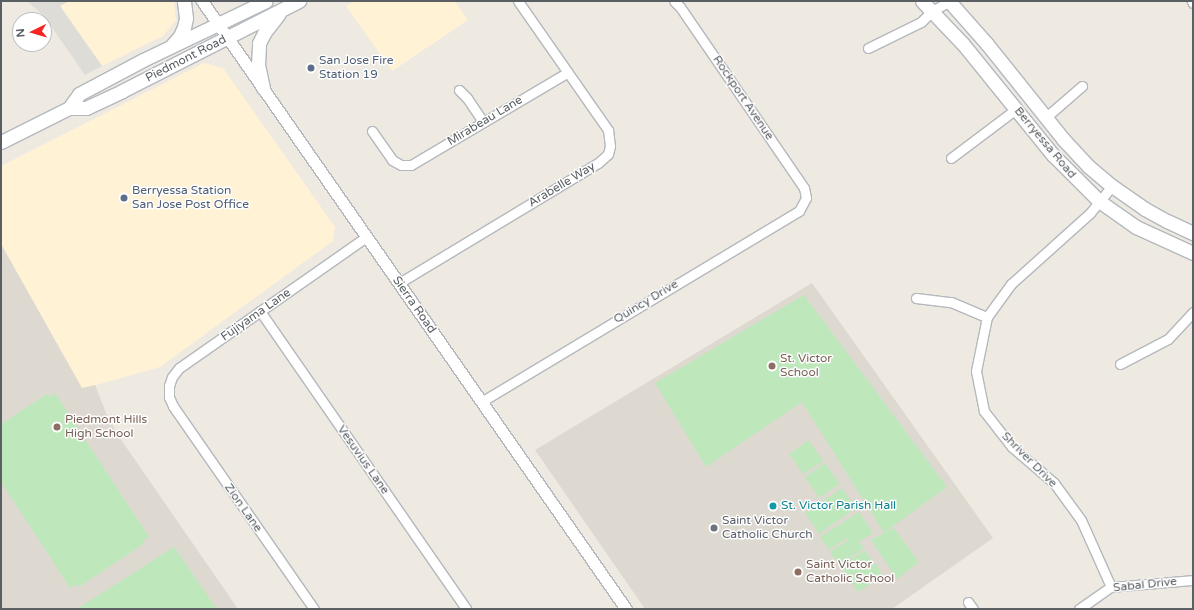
<!DOCTYPE html>
<html>
<head>
<meta charset="utf-8">
<style>
  body { margin:0 }
  #map { position:relative; width:1194px; height:610px; overflow:hidden; background:#eeeae1; font-family:"Varela Round",sans-serif }
  div>[style] { position:absolute }
  .commercial>* { inset:0; background:#fff2d5 }
  .industrial>* { inset:0; background:#dedcd6 }
  .education>* { inset:0; background:#ded9d0 }
  .green>* { inset:0; background:#bfe7bc }
  .roads { filter:drop-shadow(1px 0 #b4b8bd) drop-shadow(-1px 0 #b4b8bd) drop-shadow(0 1px #b4b8bd) drop-shadow(0 -1px #b4b8bd) }
  .minor>* { height:9px; margin:-4.5px; padding:0 4.5px; transform-origin:4.5px; border-radius:4.5px; background:#fff }
  .tertiary>* { height:11px; margin:-5.5px; padding:0 5.5px; transform-origin:5.5px; border-radius:5.5px; background:#fff }
  .secondary>* { height:13px; margin:-6.5px; padding:0 6.5px; transform-origin:6.5px; border-radius:6.5px; background:#fff }
  .dots>* { width:11px; height:11px; translate:-50% -50%; box-sizing:border-box; border:2px solid #fff; border-radius:50% }
  span { translate:-50% -50%; white-space:nowrap; text-align:center; line-height:1.15; -webkit-text-stroke:3px #fff; paint-order:stroke }
  .street-label { font-size:12px; color:#5a5f63 }
  .service-label { font-size:12px; color:#4e5e75 }
  .left { translate:0 -50%; text-align:left }
  .education-label { font-size:12px; color:#785e54 }
  .culture-label { font-size:12px; color:#0d838f }
  .worship-label { font-size:12px; color:#5b616d }
  .frame { position:absolute; inset:0; border:2px solid #5a5f63; pointer-events:none }
  .north { position:absolute; left:12px; top:12px; width:40px; height:40px; box-sizing:border-box; background:#fff; border:1px solid #bdbfc1; border-radius:50%; rotate:265deg; font-size:11px; font-weight:700; line-height:16px; text-align:center; color:#5a5f63 }
  .north::after { content:''; display:block; margin:auto; width:14px; height:18px; background:#f32422; clip-path:polygon(50% 0,100% 100%,50% 72%,0 100%) }
</style>
</head>
<body>
<div id="map">
  <div class="commercial">
    <div style="clip-path:polygon(69px 1px,174px 1px,176px 20px,163px 36px,102px 66px,60px 6px)"></div>
    <div style="clip-path:polygon(355px 1px,455px 1px,468px 20px,392px 71px,346px 6px)"></div>
    <div style="clip-path:polygon(204px 63px,223px 68px,335px 227px,333px 241px,160px 367px,82px 389px,1px 244px,1px 166px)"></div>
  </div>
  <div class="industrial">
    <div style="clip-path:polygon(27px 1px,69px 1px,60px 6px,102px 66px,85px 75px,44px 16px)"></div>
  </div>
  <div class="education">
    <div style="clip-path:polygon(1px 244px,82px 388px,95px 385px,106px 413px,122px 441px,238px 609px,1px 609px)"></div>
    <div style="clip-path:polygon(812px 283px,993px 538px,892px 609px,645px 609px,535px 450px)"></div>
  </div>
  <div class="green">
    <div style="clip-path:polygon(804px 295px,947px 487px,885px 532px,894px 528px,919px 562px,897px 579px,871px 540px,884px 533px,802px 402px,706px 467px,655px 383px)"></div>
    <div style="clip-path:polygon(55px 393px,149px 537px,143px 540px,145px 543px,79px 587px,76px 584px,70px 588px,1px 482px,1px 424px,47px 394px,49px 397px)"></div>
    <div style="clip-path:polygon(809px 440px,823px 461px,803px 474px,789px 454px)"></div>
    <div style="clip-path:polygon(825px 463px,840px 484px,819px 498px,805px 477px)"></div>
    <div style="clip-path:polygon(842px 488px,856px 508px,819px 534px,805px 513px)"></div>
    <div style="clip-path:polygon(859px 512px,873px 533px,859px 542px,864px 548px,839px 565px,830px 552px,848px 540px,847px 538px,829px 550px,820px 537px)"></div>
    <div style="clip-path:polygon(174px 547px,217px 609px,77px 609px)"></div>
    <div style="clip-path:polygon(865px 550px,873px 563px,857px 574px,875px 563px,883px 576px,858px 592px,840px 566px)"></div>
  </div>
  <div class="roads">
    <div class="minor">
      <div style="left:1192px;top:1px;width:2px;rotate:63deg"></div>
      <div style="left:868px;top:48px;width:59px;rotate:-26.1deg"></div>
      <div style="left:921px;top:22px;width:16px;rotate:-45deg"></div>
      <div style="left:932px;top:11px;width:21px;rotate:-29deg"></div>
      <div style="left:459px;top:90px;width:11px;rotate:45deg"></div>
      <div style="left:467px;top:98px;width:29px;rotate:56deg"></div>
      <div style="left:1045px;top:118px;width:49px;rotate:-40.9deg"></div>
      <div style="left:372px;top:131px;width:35px;rotate:55deg"></div>
      <div style="left:392px;top:160px;width:10px;rotate:29deg"></div>
      <div style="left:401px;top:165px;width:10px"></div>
      <div style="left:411px;top:165px;width:182px;rotate:-30.6deg"></div>
      <div style="left:951px;top:158px;width:81px;rotate:-37deg"></div>
      <div style="left:399px;top:283px;width:232px;rotate:-31.1deg"></div>
      <div style="left:598px;top:163px;width:13px;rotate:-42deg"></div>
      <div style="left:608px;top:154px;width:8px;rotate:-76deg"></div>
      <div style="left:610px;top:146px;width:16px;rotate:-97deg"></div>
      <div style="left:608px;top:130px;width:157px;rotate:-124.9deg"></div>
      <div style="left:916px;top:298px;width:35px;rotate:7deg"></div>
      <div style="left:951px;top:302px;width:39px;rotate:23deg"></div>
      <div style="left:260px;top:311px;width:362px;rotate:55.3deg"></div>
      <div style="left:1120px;top:364px;width:54px;rotate:-27.5deg"></div>
      <div style="left:1168px;top:339px;width:37px;rotate:-47deg"></div>
      <div style="left:481px;top:402px;width:371px;rotate:-31deg"></div>
      <div style="left:799px;top:211px;width:15px;rotate:-62deg"></div>
      <div style="left:806px;top:198px;width:10px;rotate:-101deg"></div>
      <div style="left:804px;top:188px;width:219px;rotate:-124.4deg"></div>
      <div style="left:680px;top:7px;width:8px;rotate:-135deg"></div>
      <div style="left:1111px;top:587px;width:73px;rotate:-114.1deg"></div>
      <div style="left:1081px;top:520px;width:46px;rotate:-126.1deg"></div>
      <div style="left:1054px;top:483px;width:55px;rotate:-139.4deg"></div>
      <div style="left:1012px;top:447px;width:46px;rotate:-127.9deg"></div>
      <div style="left:984px;top:411px;width:41px;rotate:-101.3deg"></div>
      <div style="left:976px;top:371px;width:55px;rotate:-78.5deg"></div>
      <div style="left:987px;top:317px;width:41px;rotate:-54deg"></div>
      <div style="left:1011px;top:284px;width:106px;rotate:-41.9deg"></div>
      <div style="left:1090px;top:213px;width:35px;rotate:-51deg"></div>
      <div style="left:968px;top:602px;width:9px;rotate:54deg"></div>
      <div style="left:314px;top:609px;width:247px;rotate:-124.8deg"></div>
      <div style="left:173px;top:406px;width:10px;rotate:-114deg"></div>
      <div style="left:169px;top:397px;width:11px;rotate:-90deg"></div>
      <div style="left:169px;top:386px;width:9px;rotate:-72deg"></div>
      <div style="left:172px;top:377px;width:11px;rotate:-52deg"></div>
      <div style="left:179px;top:368px;width:228px;rotate:-35deg"></div>
      <div style="left:1079px;top:609px;width:39px;rotate:-35deg"></div>
      <div style="left:1111px;top:587px;width:82px;rotate:-4.9deg"></div>
    </div>
    <div class="tertiary">
      <div style="left:202px;top:1px;width:741px;rotate:55.11deg"></div>
    </div>
    <div class="secondary">
      <div style="left:922px;top:1px;width:59px;rotate:46.4deg"></div>
      <div style="left:963px;top:44px;width:143px;rotate:51deg"></div>
      <div style="left:1053px;top:155px;width:65px;rotate:45deg"></div>
      <div style="left:1099px;top:201px;width:45px;rotate:35.1deg"></div>
      <div style="left:1136px;top:227px;width:63px;rotate:24.5deg"></div>
      <div style="left:949px;top:1px;width:57px;rotate:48.5deg"></div>
      <div style="left:987px;top:44px;width:122px;rotate:51.3deg"></div>
      <div style="left:1063px;top:139px;width:37px;rotate:47deg"></div>
      <div style="left:1088px;top:166px;width:31px;rotate:40deg"></div>
      <div style="left:1112px;top:186px;width:40px;rotate:34.9deg"></div>
      <div style="left:1145px;top:209px;width:25px;rotate:29deg"></div>
      <div style="left:1167px;top:221px;width:29px;rotate:25deg"></div>
      <div style="left:172px;top:45px;width:12px;rotate:-48deg"></div>
      <div style="left:180px;top:36px;width:10px;rotate:-66deg"></div>
      <div style="left:184px;top:27px;width:9px;rotate:-77deg"></div>
      <div style="left:186px;top:18px;width:17px;rotate:-97deg"></div>
      <div style="left:263px;top:88px;width:24px;rotate:-102deg"></div>
      <div style="left:258px;top:65px;width:22px;rotate:-87deg"></div>
      <div style="left:259px;top:43px;width:11px;rotate:-63deg"></div>
      <div style="left:264px;top:33px;width:24px;rotate:-52deg"></div>
      <div style="left:69px;top:108px;width:17px;rotate:-54deg"></div>
      <div style="left:79px;top:94px;width:72px;rotate:-28deg"></div>
      <div style="left:143px;top:60px;width:136px;rotate:-25.6deg"></div>
      <div style="left:1px;top:142px;width:76px;rotate:-26.6deg"></div>
      <div style="left:69px;top:108px;width:17px"></div>
      <div style="left:86px;top:108px;width:40px;rotate:-25deg"></div>
      <div style="left:122px;top:91px;width:199px;rotate:-27deg"></div>
    </div>
  </div>
  <div class="dots">
    <div style="left:311px;top:68px;background:#5c6f8a"></div>
    <div style="left:124px;top:198px;background:#5c6f8a"></div>
    <div style="left:772px;top:366px;background:#8d6e63"></div>
    <div style="left:57px;top:427px;background:#8d6e63"></div>
    <div style="left:773px;top:506px;background:#0f9aa8"></div>
    <div style="left:714px;top:528px;background:#6b7280"></div>
    <div style="left:798px;top:572px;background:#8d6e63"></div>
  </div>
  <div class="street-label">
    <span style="left:186px;top:59px;rotate:-27deg">Piedmont Road</span>
    <span style="left:743px;top:98px;rotate:56deg">Rockport Avenue</span>
    <span style="left:485px;top:121px;rotate:-31deg">Mirabeau Lane</span>
    <span style="left:1045px;top:143px;rotate:50deg">Berryessa Road</span>
    <span style="left:562px;top:185px;rotate:-31deg">Arabelle Way</span>
    <span style="left:646px;top:302px;rotate:-31deg">Quincy Drive</span>
    <span style="left:414px;top:305px;rotate:55deg">Sierra Road</span>
    <span style="left:256px;top:315px;rotate:-35deg">Fujiyama Lane</span>
    <span style="left:363px;top:460px;rotate:55deg">Vesuvius Lane</span>
    <span style="left:1029px;top:460px;rotate:45deg">Shriver Drive</span>
    <span style="left:243px;top:508px;rotate:55deg">Zion Lane</span>
    <span style="left:1145px;top:585px;rotate:-6deg">Sabal Drive</span>
  </div>
  <div class="service-label">
    <span class="left" style="left:319px;top:68px">San Jose Fire<br>Station 19</span>
    <span class="left" style="left:132px;top:198px">Berryessa Station<br>San Jose Post Office</span>
  </div>
  <div class="education-label">
    <span class="left" style="left:780px;top:366px">St. Victor<br>School</span>
    <span class="left" style="left:65px;top:427px">Piedmont Hills<br>High School</span>
    <span class="left" style="left:806px;top:572px">Saint Victor<br>Catholic School</span>
  </div>
  <div class="culture-label">
    <span class="left" style="left:781px;top:506px">St. Victor Parish Hall</span>
  </div>
  <div class="worship-label">
    <span class="left" style="left:722px;top:528px">Saint Victor<br>Catholic Church</span>
  </div>
  <div class="frame"></div>
  <div class="north">N</div>
</div>
</body>
</html>
